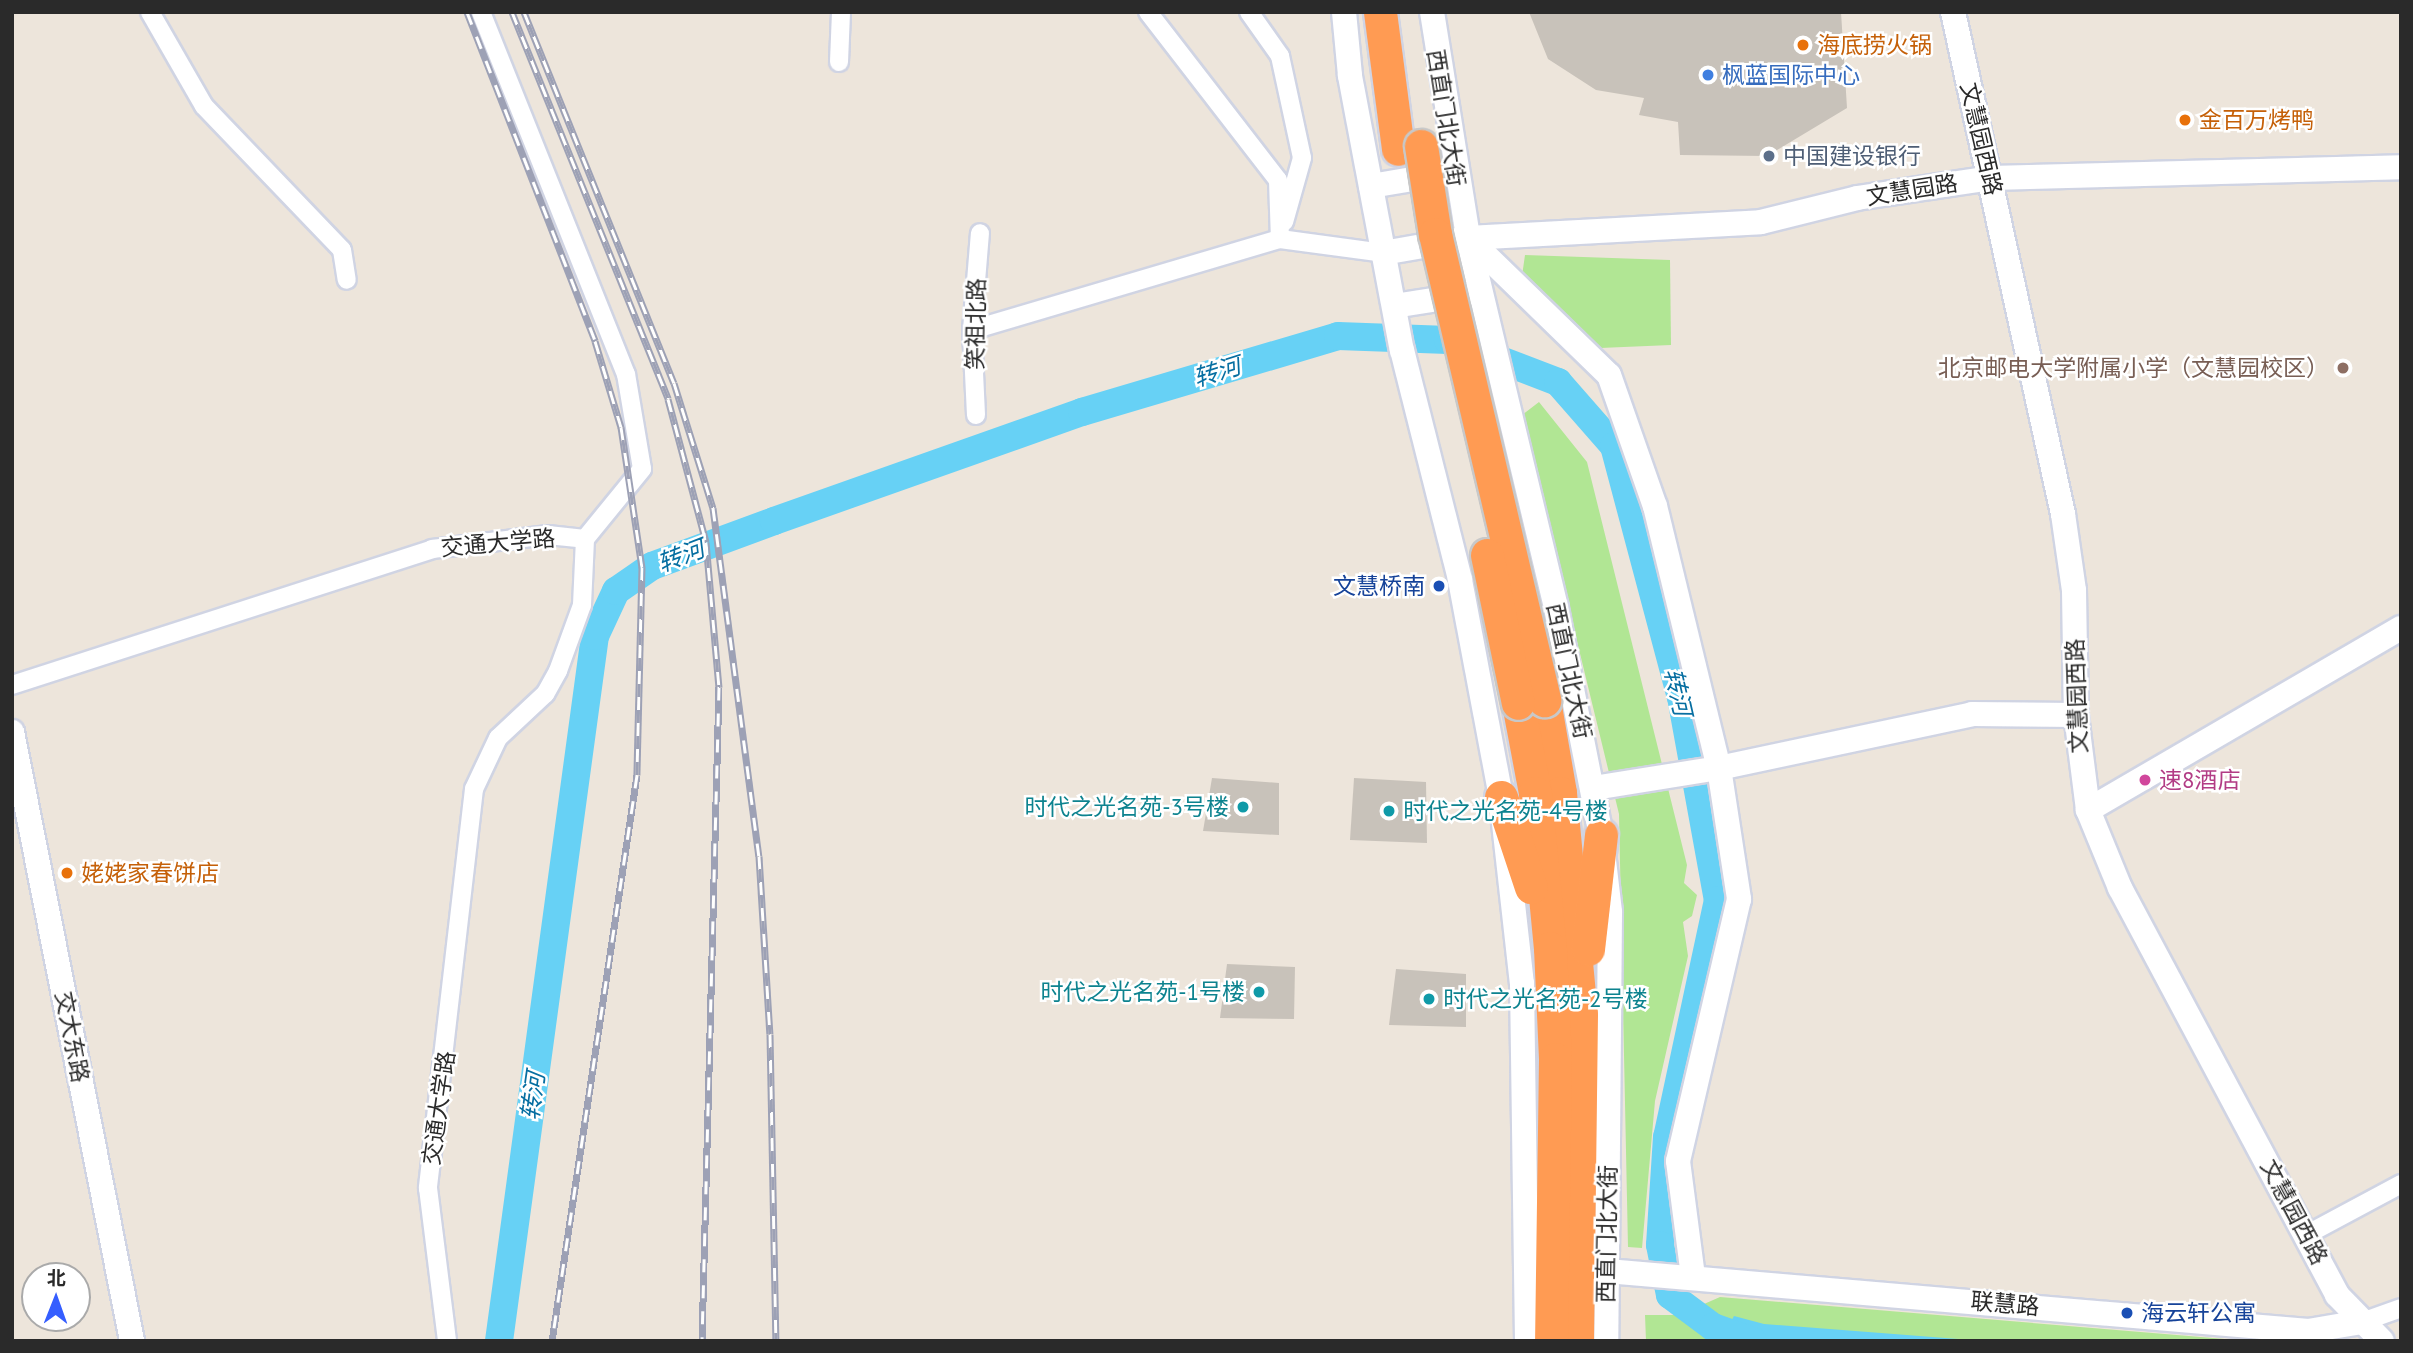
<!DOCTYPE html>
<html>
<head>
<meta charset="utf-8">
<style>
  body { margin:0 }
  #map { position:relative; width:2413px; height:1353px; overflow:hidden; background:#ede5db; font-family:"PT Sans","Noto Sans SC",sans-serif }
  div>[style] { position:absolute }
  .green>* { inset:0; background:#b1e694 }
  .water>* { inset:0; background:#67d1f5 }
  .river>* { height:28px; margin:-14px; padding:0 14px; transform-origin:14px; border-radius:14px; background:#67d1f5 }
  .building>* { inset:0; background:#c8c2ba }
  .roads { filter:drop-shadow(2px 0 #d0d4e3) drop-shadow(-2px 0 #d0d4e3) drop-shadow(0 2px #d0d4e3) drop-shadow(0 -2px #d0d4e3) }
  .street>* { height:18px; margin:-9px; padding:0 9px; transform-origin:9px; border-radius:9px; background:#fff }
  .secondary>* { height:24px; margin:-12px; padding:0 12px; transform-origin:12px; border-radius:12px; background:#fff }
  .highway>* { height:33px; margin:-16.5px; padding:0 16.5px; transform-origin:16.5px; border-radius:16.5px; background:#ff9b53 }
  .rail>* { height:7px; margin-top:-3.5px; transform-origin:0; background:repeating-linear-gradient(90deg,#fff 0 13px,#9da1b5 0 26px); box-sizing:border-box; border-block:2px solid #9da1b5 }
  .bridges { filter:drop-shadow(2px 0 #c8c8c8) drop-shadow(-2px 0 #c8c8c8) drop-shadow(0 2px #c8c8c8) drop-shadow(0 -2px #c8c8c8) }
  .highway-bridge>* { height:33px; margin:-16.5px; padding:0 16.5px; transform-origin:16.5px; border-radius:16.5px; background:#ff9b53 }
  .dots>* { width:19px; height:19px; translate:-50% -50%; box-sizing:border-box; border:4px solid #fff; border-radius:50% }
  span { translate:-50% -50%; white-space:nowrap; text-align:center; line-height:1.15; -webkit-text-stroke:5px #fff; paint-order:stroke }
  .food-label { font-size:23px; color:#c56008 }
  .left { translate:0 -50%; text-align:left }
  .shop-label { font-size:23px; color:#366cbe }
  .street-label { font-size:23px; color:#2a2a2a }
  .service-label { font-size:23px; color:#4e5e75 }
  .education-label { font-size:23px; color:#785e54 }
  .right { translate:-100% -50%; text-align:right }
  .transit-label { font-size:23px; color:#164399 }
  .hotel-label { font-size:23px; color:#b23c85 }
  .culture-label { font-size:23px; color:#0d838f }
  .water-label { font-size:24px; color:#066ea1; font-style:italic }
  .frame { position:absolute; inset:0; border:14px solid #2a2a2a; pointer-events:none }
  .north { position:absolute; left:21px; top:1262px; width:70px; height:70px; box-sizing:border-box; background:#fff; border:2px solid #aaa; border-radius:50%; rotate:1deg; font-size:19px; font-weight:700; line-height:28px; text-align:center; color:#2a2a2a }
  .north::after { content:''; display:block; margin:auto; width:24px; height:32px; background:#355eff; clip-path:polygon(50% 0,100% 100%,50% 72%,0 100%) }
</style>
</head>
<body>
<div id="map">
  <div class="green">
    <div style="clip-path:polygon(1525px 255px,1670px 260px,1671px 345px,1600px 348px,1522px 276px)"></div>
    <div style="clip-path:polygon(1539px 402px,1587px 462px,1687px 865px,1684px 883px,1697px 895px,1692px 916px,1683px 922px,1688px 956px,1655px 1101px,1642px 1248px,1628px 1247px,1619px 814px,1522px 415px)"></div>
    <div style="clip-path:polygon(1720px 1297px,2249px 1341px,1646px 1341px,1645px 1315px,1679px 1315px)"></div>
  </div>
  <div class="water">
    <div style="clip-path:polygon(1734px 1316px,1764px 1324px,1984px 1341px,1720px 1341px)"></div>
  </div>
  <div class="river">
    <div style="left:499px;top:1341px;width:712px;rotate:-82.25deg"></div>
    <div style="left:595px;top:636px;width:50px;rotate:-65deg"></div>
    <div style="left:616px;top:591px;width:44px;rotate:-34.8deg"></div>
    <div style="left:652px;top:566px;width:130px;rotate:-20.2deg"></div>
    <div style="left:774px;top:521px;width:327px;rotate:-19.5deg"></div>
    <div style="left:1082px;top:412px;width:267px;rotate:-16.5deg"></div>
    <div style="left:1338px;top:336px;width:110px;rotate:2.1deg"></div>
    <div style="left:1448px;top:340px;width:118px;rotate:20.9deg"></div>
    <div style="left:1558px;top:382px;width:85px;rotate:48.8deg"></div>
    <div style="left:1614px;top:446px;width:260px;rotate:75.1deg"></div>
    <div style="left:1681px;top:697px;width:206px;rotate:79.7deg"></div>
    <div style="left:1718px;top:900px;width:242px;rotate:102.1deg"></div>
    <div style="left:1667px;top:1137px;width:108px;rotate:93.7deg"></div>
    <div style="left:1660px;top:1245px;width:51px;rotate:78.7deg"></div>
    <div style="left:1670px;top:1295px;width:54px;rotate:36.7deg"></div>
    <div style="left:1713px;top:1327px;width:42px;rotate:19.3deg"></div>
  </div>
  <div class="building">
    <div style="clip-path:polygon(1529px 12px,1841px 12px,1847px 108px,1767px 156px,1680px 155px,1678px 122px,1639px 115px,1644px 98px,1596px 90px,1548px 59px)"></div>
    <div style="clip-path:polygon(1212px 778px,1279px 783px,1279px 835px,1203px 831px)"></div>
    <div style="clip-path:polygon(1354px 778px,1426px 782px,1427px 843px,1350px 840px)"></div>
    <div style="clip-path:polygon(1227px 964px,1295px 967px,1294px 1019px,1220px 1018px)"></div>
    <div style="clip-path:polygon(1396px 969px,1466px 974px,1466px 1027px,1389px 1025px)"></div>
  </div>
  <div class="roads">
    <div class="street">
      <div style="left:150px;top:12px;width:108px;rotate:60.1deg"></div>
      <div style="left:204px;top:106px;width:199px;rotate:46.2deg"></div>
      <div style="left:342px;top:250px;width:30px;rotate:81deg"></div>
      <div style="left:481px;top:12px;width:390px;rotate:68.2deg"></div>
      <div style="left:626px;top:374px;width:96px;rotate:80.4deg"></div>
      <div style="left:642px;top:469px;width:90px;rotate:129.2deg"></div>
      <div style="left:1148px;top:12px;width:212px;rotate:52.3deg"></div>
      <div style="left:1278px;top:180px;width:59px;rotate:88.1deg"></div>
      <div style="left:1249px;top:12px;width:54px;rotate:54.8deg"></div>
      <div style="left:1280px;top:56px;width:104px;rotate:77.8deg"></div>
      <div style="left:1302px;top:158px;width:66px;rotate:105.7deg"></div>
      <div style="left:839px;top:62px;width:50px;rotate:-87.7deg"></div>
      <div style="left:972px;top:330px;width:321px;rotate:-16.5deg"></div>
      <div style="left:1280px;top:239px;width:104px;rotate:7.7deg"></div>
      <div style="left:976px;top:415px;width:85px;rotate:-92.7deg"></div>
      <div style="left:972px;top:330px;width:97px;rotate:-85.3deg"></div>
      <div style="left:12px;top:685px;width:441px;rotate:-17.9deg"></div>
      <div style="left:432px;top:549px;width:117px;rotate:-6.9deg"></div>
      <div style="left:548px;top:535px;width:37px;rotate:6deg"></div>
      <div style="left:585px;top:539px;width:66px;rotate:92.6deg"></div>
      <div style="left:582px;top:605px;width:70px;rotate:110deg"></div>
      <div style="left:558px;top:671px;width:26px;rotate:119deg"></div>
      <div style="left:545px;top:694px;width:64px;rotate:136.9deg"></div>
      <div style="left:498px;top:738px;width:56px;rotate:115.2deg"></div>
      <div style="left:474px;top:789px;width:402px;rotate:96.6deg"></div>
      <div style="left:428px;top:1188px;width:154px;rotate:82.9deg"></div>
      <div style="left:2306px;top:1235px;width:108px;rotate:-28.2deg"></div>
      <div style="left:2362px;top:1322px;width:41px;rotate:-19.7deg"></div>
    </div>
    <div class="secondary">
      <div style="left:1344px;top:12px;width:64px;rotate:84.6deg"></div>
      <div style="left:1350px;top:76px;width:279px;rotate:79.3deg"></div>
      <div style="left:1402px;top:350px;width:237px;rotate:75.8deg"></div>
      <div style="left:1460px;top:580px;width:221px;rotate:79.3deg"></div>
      <div style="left:1501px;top:797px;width:187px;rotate:83.6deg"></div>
      <div style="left:1522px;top:983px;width:358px;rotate:89.2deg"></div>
      <div style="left:1432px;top:12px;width:229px;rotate:80.9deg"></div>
      <div style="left:1468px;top:238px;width:380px;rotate:76.6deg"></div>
      <div style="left:1556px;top:608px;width:231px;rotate:78.8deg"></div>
      <div style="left:1601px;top:835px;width:78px;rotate:83.3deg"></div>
      <div style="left:1610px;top:912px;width:429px;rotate:90.5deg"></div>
      <div style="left:1953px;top:12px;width:514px;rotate:77.64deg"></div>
      <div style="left:2063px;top:514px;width:77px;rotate:81.8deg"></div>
      <div style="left:2074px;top:590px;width:125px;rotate:89.1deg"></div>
      <div style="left:2076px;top:715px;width:96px;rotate:82.8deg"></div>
      <div style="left:2088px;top:810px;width:84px;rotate:67.7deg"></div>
      <div style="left:2120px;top:888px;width:461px;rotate:61.9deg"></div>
      <div style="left:2337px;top:1295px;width:64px;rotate:45.6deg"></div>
      <div style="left:1371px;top:186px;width:73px;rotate:-9.5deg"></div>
      <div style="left:1471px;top:241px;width:192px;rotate:44.2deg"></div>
      <div style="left:1609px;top:375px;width:139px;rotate:70.7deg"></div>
      <div style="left:1655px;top:506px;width:270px;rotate:76.3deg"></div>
      <div style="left:1719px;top:768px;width:259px;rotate:-12deg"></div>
      <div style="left:1972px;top:714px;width:104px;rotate:0.6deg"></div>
      <div style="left:1383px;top:253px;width:86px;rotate:-10deg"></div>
      <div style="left:1468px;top:238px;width:293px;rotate:-3.1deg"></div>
      <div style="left:1761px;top:222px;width:99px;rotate:-14deg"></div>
      <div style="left:1857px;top:198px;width:135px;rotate:-8.5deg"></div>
      <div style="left:1991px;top:178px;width:410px;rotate:-1.5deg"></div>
      <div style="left:1394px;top:306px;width:71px;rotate:-8.9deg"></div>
      <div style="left:12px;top:732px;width:621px;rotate:78.85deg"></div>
      <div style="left:1594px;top:788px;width:127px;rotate:-9.1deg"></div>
      <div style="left:1719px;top:768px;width:133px;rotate:81.3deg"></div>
      <div style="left:1739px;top:899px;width:269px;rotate:103.1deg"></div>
      <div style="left:1678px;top:1161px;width:116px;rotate:82.6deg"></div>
      <div style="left:2088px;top:810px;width:362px;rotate:-30.2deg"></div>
      <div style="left:1607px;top:1271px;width:704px;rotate:4.89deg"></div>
      <div style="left:2308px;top:1331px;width:55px;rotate:-9.5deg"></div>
    </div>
    <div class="highway">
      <div style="left:1380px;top:12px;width:138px;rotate:82.5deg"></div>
      <div style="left:1544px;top:700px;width:94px;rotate:80.2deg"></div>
      <div style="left:1560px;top:793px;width:222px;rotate:84.6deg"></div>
      <div style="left:1581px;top:1014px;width:327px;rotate:90.7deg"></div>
      <div style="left:1518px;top:703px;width:92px;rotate:79.3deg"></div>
      <div style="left:1535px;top:793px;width:156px;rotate:84.5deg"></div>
      <div style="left:1550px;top:948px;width:111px;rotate:87.4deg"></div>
      <div style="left:1555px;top:1059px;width:282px;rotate:90.8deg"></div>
      <div style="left:1501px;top:797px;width:95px;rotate:71.6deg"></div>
      <div style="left:1588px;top:949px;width:115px;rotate:-83.5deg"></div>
    </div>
  </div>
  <div class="rail">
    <div style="left:467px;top:12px;width:353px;rotate:68.7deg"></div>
    <div style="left:595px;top:341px;width:90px;rotate:73.2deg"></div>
    <div style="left:621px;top:427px;width:142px;rotate:81.5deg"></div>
    <div style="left:642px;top:567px;width:208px;rotate:91.4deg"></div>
    <div style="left:637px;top:775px;width:572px;rotate:98.54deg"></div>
    <div style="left:512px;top:12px;width:417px;rotate:68deg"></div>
    <div style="left:668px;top:399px;width:148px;rotate:75.1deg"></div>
    <div style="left:706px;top:542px;width:146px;rotate:84.9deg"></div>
    <div style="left:719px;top:687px;width:654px;rotate:91.49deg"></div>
    <div style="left:524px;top:12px;width:400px;rotate:68deg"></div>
    <div style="left:674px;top:383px;width:131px;rotate:72.7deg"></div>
    <div style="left:713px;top:508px;width:351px;rotate:82.5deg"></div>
    <div style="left:759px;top:856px;width:178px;rotate:86.5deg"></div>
    <div style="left:770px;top:1034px;width:307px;rotate:88.9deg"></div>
  </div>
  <div class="bridges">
    <div class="highway-bridge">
      <div style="left:1421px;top:146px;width:89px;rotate:81deg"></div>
      <div style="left:1435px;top:234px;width:479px;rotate:76.8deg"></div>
      <div style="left:1487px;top:555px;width:151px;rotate:78.2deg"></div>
    </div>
  </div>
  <div class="dots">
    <div style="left:1803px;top:45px;background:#e8710a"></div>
    <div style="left:1708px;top:75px;background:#3f7fe0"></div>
    <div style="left:2185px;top:120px;background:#e8710a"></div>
    <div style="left:1769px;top:156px;background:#5c6f8a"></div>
    <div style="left:2343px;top:368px;background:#8d6e63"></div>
    <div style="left:1439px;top:586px;background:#1a4fb4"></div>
    <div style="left:2145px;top:780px;background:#d1479c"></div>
    <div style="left:1243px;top:807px;background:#0f9aa8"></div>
    <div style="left:1389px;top:811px;background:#0f9aa8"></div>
    <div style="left:67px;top:873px;background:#e8710a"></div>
    <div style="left:1259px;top:992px;background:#0f9aa8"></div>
    <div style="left:1429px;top:999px;background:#0f9aa8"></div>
    <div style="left:2127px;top:1313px;background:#1a4fb4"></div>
  </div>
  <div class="food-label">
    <span class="left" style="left:1817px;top:45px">海底捞火锅</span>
    <span class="left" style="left:2199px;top:120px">金百万烤鸭</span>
    <span class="left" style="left:81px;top:873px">姥姥家春饼店</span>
  </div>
  <div class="shop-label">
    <span class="left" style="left:1722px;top:75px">枫蓝国际中心</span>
  </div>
  <div class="street-label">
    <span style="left:1446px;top:118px;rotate:81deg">西直门北大街</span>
    <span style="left:1981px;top:139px;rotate:77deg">文慧园西路</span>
    <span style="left:1912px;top:190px;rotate:-9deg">文慧园路</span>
    <span style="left:976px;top:324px;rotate:-89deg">笑祖北路</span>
    <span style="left:498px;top:543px;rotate:-5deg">交通大学路</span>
    <span style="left:1569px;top:671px;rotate:78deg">西直门北大街</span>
    <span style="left:2077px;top:696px;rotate:-92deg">文慧园西路</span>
    <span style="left:72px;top:1037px;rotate:79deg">交大东路</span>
    <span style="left:439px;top:1108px;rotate:-82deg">交通大学路</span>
    <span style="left:2294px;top:1212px;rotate:62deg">文慧园西路</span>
    <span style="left:1607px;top:1234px;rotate:-89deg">西直门北大街</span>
    <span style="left:2005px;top:1304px;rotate:5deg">联慧路</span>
  </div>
  <div class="service-label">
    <span class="left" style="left:1783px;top:156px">中国建设银行</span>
  </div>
  <div class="education-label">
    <span class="right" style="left:2329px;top:368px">北京邮电大学附属小学（文慧园校区）</span>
  </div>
  <div class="transit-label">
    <span class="right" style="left:1425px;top:586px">文慧桥南</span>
    <span class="left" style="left:2141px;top:1313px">海云轩公寓</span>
  </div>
  <div class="hotel-label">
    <span class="left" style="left:2159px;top:780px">速8酒店</span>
  </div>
  <div class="culture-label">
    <span class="right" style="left:1229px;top:807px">时代之光名苑-3号楼</span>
    <span class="left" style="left:1403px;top:811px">时代之光名苑-4号楼</span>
    <span class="right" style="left:1245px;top:992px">时代之光名苑-1号楼</span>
    <span class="left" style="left:1443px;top:999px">时代之光名苑-2号楼</span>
  </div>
  <div class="water-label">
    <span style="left:1217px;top:372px;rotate:-17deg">转河</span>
    <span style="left:681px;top:556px;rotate:-21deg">转河</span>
    <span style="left:1678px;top:692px;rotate:77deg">转河</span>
    <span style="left:533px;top:1096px;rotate:-82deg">转河</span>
  </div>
  <div class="frame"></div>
  <div class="north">北</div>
</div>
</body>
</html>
